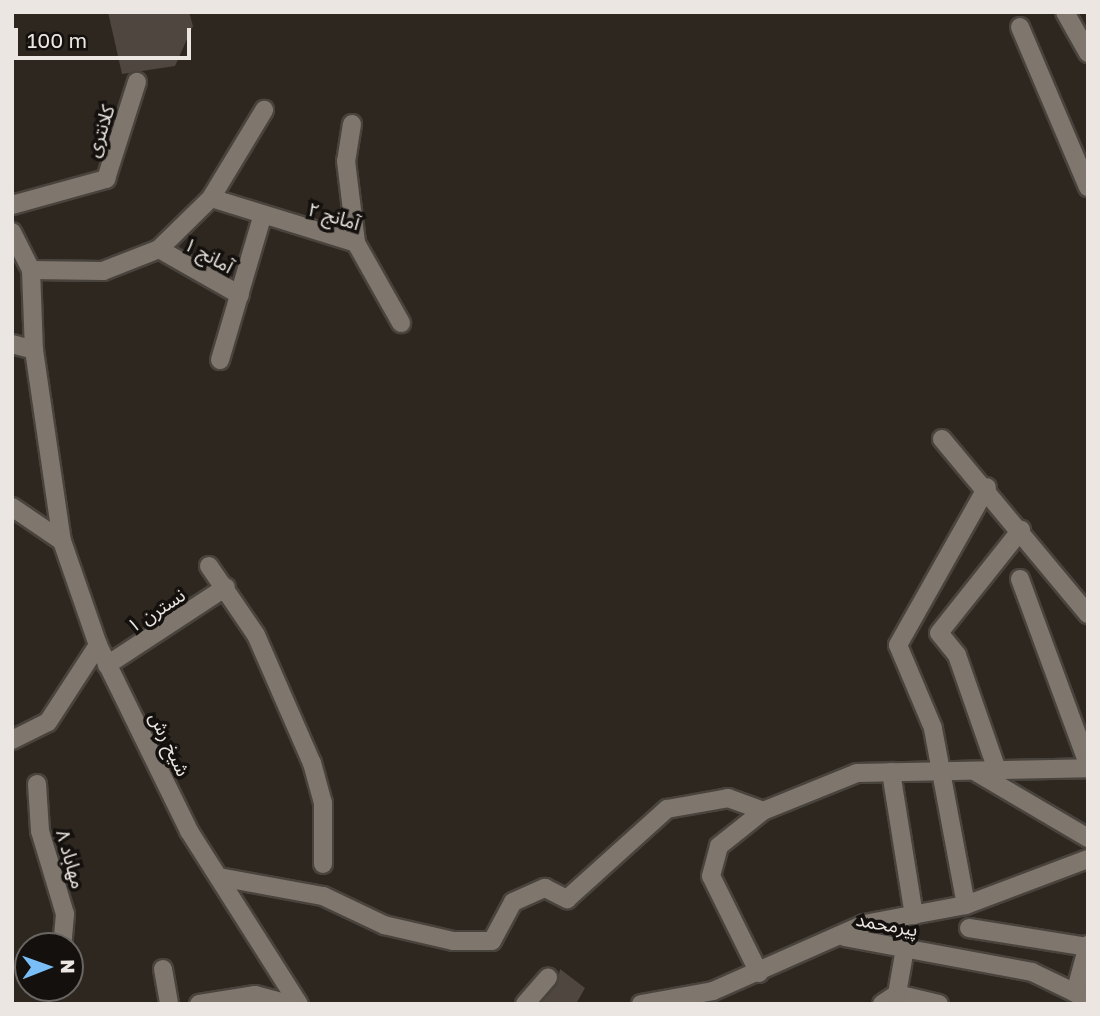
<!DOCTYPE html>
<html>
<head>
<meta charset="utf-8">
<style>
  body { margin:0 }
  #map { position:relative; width:1100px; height:1016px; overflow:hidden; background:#2e2720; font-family:"Golos Text","Noto Sans Arabic",sans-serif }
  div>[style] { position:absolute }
  .building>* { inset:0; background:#4e463f }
  .roads { filter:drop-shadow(2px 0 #49433d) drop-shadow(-2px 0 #49433d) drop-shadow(0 2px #49433d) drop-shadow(0 -2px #49433d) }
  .minor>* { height:18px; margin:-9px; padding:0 9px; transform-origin:9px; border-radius:9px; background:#7f766e }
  span { translate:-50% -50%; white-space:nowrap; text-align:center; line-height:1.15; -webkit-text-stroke:7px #13100d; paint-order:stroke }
  .street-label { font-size:19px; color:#ebe6e1 }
  .frame { position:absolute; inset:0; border:14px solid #ebe6e1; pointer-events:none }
  .north { position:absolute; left:14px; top:932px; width:70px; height:70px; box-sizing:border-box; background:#13100d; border:2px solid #696662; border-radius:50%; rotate:89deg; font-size:19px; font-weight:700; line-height:28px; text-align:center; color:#ebe6e1 }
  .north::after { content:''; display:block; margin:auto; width:24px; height:32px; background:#7abef8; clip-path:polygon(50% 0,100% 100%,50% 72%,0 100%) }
  .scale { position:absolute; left:14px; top:28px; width:177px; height:32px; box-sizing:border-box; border:4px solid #ebe6e1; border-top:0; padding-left:9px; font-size:21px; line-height:24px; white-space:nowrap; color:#ebe6e1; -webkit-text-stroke:5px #13100d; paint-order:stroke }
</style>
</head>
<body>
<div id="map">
  <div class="building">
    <div style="clip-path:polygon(108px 12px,189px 12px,193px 26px,175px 66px,122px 74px)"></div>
    <div style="clip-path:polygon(560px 969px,585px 988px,576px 1004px,540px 1004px,557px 985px)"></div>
  </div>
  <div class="roads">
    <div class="minor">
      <div style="left:1065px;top:12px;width:47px;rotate:60.7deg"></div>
      <div style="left:1020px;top:27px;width:174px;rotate:67deg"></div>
      <div style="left:352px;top:124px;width:37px;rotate:99deg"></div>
      <div style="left:346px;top:161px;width:83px;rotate:83deg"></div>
      <div style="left:211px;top:198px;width:152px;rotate:17.2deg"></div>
      <div style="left:356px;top:243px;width:92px;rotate:60.6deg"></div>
      <div style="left:12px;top:205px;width:98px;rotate:-15.5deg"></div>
      <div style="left:106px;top:179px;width:102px;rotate:-72.3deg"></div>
      <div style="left:12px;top:232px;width:42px;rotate:63.4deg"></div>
      <div style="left:31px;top:270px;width:80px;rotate:87.9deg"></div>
      <div style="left:159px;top:249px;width:93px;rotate:29.6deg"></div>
      <div style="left:31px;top:270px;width:72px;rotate:0.8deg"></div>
      <div style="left:103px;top:271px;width:60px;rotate:-21.4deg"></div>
      <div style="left:159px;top:249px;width:73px;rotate:-44.4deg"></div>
      <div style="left:211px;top:198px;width:103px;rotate:-58.9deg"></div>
      <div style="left:12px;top:344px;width:23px;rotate:15deg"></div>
      <div style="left:34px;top:350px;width:193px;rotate:81.7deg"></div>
      <div style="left:220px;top:360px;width:149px;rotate:-73.6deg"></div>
      <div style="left:942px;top:439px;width:228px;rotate:50.2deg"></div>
      <div style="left:12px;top:507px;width:60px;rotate:34.2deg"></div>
      <div style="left:62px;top:541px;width:110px;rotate:70.9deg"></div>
      <div style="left:98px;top:645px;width:207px;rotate:63.9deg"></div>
      <div style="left:189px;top:831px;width:205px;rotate:57.6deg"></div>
      <div style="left:209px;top:566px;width:83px;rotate:55.7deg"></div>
      <div style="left:256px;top:635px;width:140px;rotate:66.4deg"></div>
      <div style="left:312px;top:763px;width:41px;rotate:74.6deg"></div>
      <div style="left:323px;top:803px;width:61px;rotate:90deg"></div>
      <div style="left:1020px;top:579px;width:197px;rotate:69.8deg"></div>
      <div style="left:107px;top:665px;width:142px;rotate:-33.2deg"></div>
      <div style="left:12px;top:740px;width:40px;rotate:-26.6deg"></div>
      <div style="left:48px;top:722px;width:92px;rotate:-57deg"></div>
      <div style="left:997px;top:770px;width:122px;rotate:-109.2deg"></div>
      <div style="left:957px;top:655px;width:28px;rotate:-129deg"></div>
      <div style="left:939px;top:633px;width:132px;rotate:-51.5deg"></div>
      <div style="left:891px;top:772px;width:145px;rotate:80.9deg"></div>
      <div style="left:976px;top:772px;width:130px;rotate:30.5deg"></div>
      <div style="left:37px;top:784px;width:47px;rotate:86.3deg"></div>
      <div style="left:40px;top:831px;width:87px;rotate:73.2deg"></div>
      <div style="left:65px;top:914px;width:32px;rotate:95deg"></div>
      <div style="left:219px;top:877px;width:106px;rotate:10.4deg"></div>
      <div style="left:323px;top:896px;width:68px;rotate:25.4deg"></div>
      <div style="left:384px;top:925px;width:71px;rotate:13.1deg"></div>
      <div style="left:453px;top:941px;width:39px"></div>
      <div style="left:492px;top:941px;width:44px;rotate:-61.7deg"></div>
      <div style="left:513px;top:902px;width:35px;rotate:-24deg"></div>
      <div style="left:545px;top:888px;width:25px;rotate:27deg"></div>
      <div style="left:567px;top:899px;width:135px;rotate:-42deg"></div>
      <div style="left:667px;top:809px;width:62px;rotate:-10.2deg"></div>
      <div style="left:728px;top:798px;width:37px;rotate:20deg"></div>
      <div style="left:763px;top:811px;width:101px;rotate:-22deg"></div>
      <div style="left:857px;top:773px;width:231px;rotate:-1.2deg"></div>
      <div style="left:966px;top:905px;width:180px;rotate:-100.6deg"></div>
      <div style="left:933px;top:728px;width:90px;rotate:-112.9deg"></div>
      <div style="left:898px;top:645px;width:181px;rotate:-60.6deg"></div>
      <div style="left:969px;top:928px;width:121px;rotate:9.1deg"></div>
      <div style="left:844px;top:937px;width:191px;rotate:10.5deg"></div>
      <div style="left:1032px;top:972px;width:62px;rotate:25.7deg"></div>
      <div style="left:163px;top:969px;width:36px;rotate:80deg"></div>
      <div style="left:759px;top:973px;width:108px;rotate:-116.3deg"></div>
      <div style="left:711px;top:876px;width:31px;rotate:-75deg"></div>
      <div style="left:719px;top:846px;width:56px;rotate:-38.5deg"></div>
      <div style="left:1075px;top:993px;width:50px;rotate:-74.8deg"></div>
      <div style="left:897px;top:994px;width:43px;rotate:13.4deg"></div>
      <div style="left:199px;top:1004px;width:57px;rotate:-9.1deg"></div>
      <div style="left:255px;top:995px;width:34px;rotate:15deg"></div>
      <div style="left:525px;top:1004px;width:35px;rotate:-49deg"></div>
      <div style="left:641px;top:1004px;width:73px;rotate:-10.2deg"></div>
      <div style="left:713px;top:991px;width:165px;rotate:-23.9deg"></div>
      <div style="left:864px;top:924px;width:104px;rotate:-10.6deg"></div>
      <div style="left:966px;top:905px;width:130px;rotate:-20.7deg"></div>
      <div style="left:882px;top:1004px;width:18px;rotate:-34deg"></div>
      <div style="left:897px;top:994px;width:47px;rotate:-80.1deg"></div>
    </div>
  </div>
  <div class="street-label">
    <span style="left:100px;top:131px;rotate:-72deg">کلانتری</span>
    <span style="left:334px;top:216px;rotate:17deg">آمانج ۲</span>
    <span style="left:209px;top:255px;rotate:29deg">آمانج ۱</span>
    <span style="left:156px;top:610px;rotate:-33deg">نسترن ۱</span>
    <span style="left:170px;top:744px;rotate:64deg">شیخ رش</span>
    <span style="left:71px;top:859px;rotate:74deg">مهاباد ۸</span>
    <span style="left:887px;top:924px;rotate:10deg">پیرمحمد</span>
  </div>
  <div class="frame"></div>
  <div class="north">N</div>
  <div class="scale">100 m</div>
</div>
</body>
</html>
